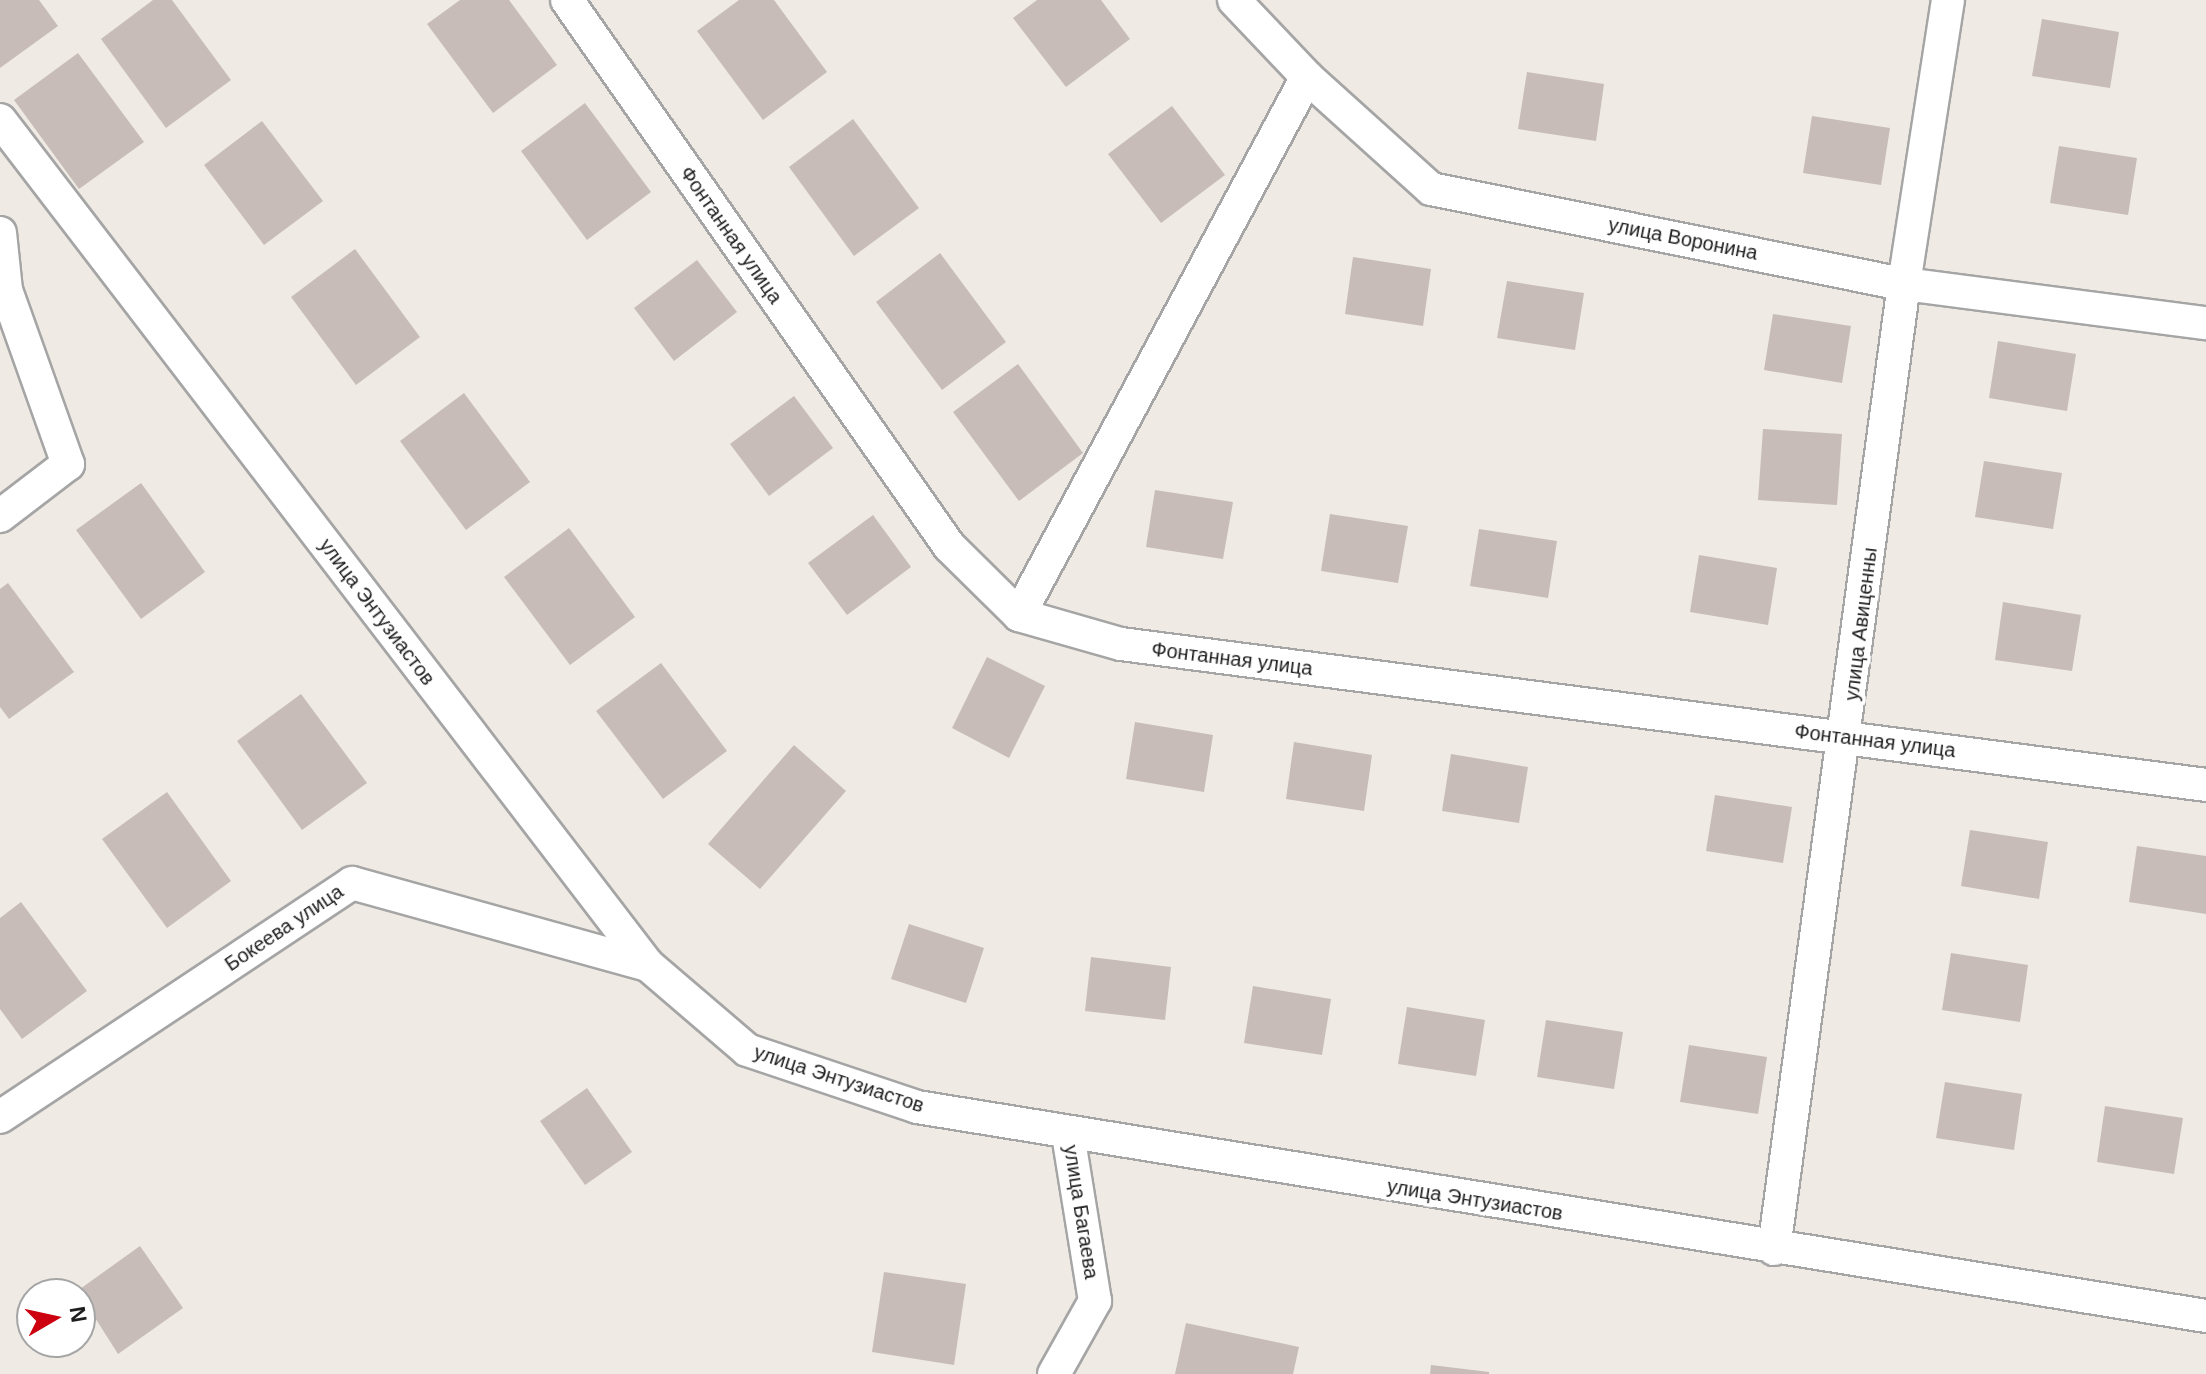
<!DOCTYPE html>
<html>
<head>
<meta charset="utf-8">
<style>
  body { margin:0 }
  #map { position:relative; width:2206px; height:1374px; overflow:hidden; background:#efeae3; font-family:Helvetica,sans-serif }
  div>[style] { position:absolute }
  .building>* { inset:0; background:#c7bcb7 }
  .roads { filter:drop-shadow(2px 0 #a5a5a5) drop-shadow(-2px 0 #a5a5a5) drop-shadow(0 2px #a5a5a5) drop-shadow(0 -2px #a5a5a5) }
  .minor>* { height:32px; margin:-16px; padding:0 16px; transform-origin:16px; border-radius:16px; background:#fff }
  span { translate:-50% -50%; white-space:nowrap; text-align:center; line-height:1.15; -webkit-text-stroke:7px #fff; paint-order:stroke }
  .street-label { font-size:20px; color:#1e1e1e }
  .north { position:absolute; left:16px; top:1278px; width:80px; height:80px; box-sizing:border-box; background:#fff; border:2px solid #a5a5a5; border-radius:50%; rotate:81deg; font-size:22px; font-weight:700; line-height:32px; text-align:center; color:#1e1e1e }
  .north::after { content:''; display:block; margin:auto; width:28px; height:36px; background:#cc000e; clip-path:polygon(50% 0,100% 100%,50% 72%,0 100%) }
</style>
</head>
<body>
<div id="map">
  <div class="building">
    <div style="clip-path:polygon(0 0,39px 0,58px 26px,0 68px)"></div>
    <div style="clip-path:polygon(153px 0,172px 0,231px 80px,166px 128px,101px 39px)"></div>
    <div style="clip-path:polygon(460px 0,509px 0,557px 65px,493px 113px,427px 24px)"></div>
    <div style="clip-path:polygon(739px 0,774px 0,827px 72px,763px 120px,697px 31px)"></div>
    <div style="clip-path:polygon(1037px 0,1101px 0,1130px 39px,1066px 87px,1013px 18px)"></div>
    <div style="clip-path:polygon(2042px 19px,2119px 32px,2110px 88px,2032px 76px)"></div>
    <div style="clip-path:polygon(78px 53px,144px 142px,79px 189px,14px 100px)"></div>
    <div style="clip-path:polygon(1527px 72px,1604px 84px,1596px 141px,1518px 129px)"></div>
    <div style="clip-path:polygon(585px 103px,651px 192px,587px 240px,521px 151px)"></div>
    <div style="clip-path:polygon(1172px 106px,1225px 175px,1161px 223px,1108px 154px)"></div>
    <div style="clip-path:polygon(1812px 116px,1890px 128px,1881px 185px,1803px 173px)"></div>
    <div style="clip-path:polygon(853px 119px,919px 208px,854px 256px,789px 167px)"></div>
    <div style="clip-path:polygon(262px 121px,323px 201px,264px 245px,204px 165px)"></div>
    <div style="clip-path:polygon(2059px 146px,2137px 158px,2128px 215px,2050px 203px)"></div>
    <div style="clip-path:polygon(355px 249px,420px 337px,356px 385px,291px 297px)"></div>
    <div style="clip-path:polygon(940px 253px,1006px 342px,942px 390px,876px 302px)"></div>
    <div style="clip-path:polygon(1353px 257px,1431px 269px,1423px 326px,1345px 314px)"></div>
    <div style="clip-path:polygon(697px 260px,737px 312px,674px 361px,634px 308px)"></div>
    <div style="clip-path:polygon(1507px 281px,1584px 293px,1575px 350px,1497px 338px)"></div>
    <div style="clip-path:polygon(1773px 314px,1851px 326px,1842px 383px,1764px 370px)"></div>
    <div style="clip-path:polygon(1998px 341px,2076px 354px,2067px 411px,1989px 398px)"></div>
    <div style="clip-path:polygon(1018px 364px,1083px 453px,1019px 501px,953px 412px)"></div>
    <div style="clip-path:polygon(464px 393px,530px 482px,466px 530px,400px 441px)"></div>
    <div style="clip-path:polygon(794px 396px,833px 448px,769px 496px,730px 444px)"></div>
    <div style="clip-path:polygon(1763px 429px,1842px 434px,1837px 505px,1758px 500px)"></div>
    <div style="clip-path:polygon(1984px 461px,2062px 473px,2053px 529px,1975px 517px)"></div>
    <div style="clip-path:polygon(141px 483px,205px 572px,141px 619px,76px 530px)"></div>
    <div style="clip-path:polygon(1155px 490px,1233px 502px,1223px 559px,1146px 547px)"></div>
    <div style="clip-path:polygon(1330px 514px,1408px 526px,1398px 583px,1321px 571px)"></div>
    <div style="clip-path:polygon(873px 515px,911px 567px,847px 615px,808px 563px)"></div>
    <div style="clip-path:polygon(569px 528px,635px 617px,570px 665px,504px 577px)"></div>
    <div style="clip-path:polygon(1479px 529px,1557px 541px,1548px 598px,1470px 586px)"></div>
    <div style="clip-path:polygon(1699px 555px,1777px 568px,1768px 625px,1690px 612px)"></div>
    <div style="clip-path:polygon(8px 583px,74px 672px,9px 719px,0 707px,0 589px)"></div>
    <div style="clip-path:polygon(2003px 602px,2081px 615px,2072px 671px,1995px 660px)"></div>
    <div style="clip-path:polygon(987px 657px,1045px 686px,1009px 758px,952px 728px)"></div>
    <div style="clip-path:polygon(661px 663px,727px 751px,663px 799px,596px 711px)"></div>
    <div style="clip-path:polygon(301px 694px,367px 783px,302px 830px,237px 741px)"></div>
    <div style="clip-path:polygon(1135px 722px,1213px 735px,1204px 792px,1126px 779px)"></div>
    <div style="clip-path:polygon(1294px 742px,1372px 755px,1364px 811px,1286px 799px)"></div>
    <div style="clip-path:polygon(794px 745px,846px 791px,760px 889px,708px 844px)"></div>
    <div style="clip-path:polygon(1451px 754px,1528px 767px,1519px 823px,1442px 811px)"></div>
    <div style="clip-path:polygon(167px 792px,231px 881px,167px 928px,102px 839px)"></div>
    <div style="clip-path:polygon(1715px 795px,1792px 807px,1783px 863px,1706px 851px)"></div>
    <div style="clip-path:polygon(1970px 830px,2048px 842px,2039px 899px,1961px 886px)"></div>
    <div style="clip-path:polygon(2137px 846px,2206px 856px,2206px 914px,2129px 902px)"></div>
    <div style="clip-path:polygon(21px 902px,87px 991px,22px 1039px,0 1009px,0 918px)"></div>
    <div style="clip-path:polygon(909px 924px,984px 948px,966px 1003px,891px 979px)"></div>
    <div style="clip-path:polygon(1951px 953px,2028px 965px,2020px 1022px,1942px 1010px)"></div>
    <div style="clip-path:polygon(1091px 957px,1171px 967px,1165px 1020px,1085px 1011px)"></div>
    <div style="clip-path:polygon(1253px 986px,1331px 999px,1322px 1055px,1244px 1043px)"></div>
    <div style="clip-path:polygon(1407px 1007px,1485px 1020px,1476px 1076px,1398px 1064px)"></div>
    <div style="clip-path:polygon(1546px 1020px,1623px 1032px,1614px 1089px,1537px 1077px)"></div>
    <div style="clip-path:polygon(1689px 1045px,1767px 1057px,1758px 1114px,1680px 1102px)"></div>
    <div style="clip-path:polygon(1945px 1082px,2022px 1094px,2014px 1150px,1936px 1138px)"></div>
    <div style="clip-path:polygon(587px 1088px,632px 1152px,585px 1185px,540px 1121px)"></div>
    <div style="clip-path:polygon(2105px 1106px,2183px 1118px,2174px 1174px,2097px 1162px)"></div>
    <div style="clip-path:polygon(140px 1246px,183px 1308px,118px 1354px,80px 1294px,73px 1294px)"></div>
    <div style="clip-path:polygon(884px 1272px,966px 1284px,954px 1365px,872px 1352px)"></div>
    <div style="clip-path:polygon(1186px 1323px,1299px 1347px,1293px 1374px,1175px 1374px)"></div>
    <div style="clip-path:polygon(1431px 1365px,1489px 1372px,1489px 1374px,1430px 1374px)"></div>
  </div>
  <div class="roads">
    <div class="minor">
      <div style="left:567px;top:0;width:666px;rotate:55.02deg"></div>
      <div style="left:949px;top:546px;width:98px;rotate:44.6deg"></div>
      <div style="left:1019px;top:615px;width:106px;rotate:15.9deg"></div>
      <div style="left:1121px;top:644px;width:1094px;rotate:7.4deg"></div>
      <div style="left:1234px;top:0;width:106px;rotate:46.5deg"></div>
      <div style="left:1307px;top:77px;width:167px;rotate:42.1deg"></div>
      <div style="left:1431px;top:189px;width:482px;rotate:11.4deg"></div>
      <div style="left:1904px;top:284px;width:305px;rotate:7.4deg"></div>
      <div style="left:0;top:120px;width:1065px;rotate:52.52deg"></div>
      <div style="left:648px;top:965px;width:130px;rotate:40.6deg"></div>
      <div style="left:747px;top:1050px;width:179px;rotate:18.5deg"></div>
      <div style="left:917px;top:1107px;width:1306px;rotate:9.21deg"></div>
      <div style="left:0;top:233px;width:57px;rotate:84deg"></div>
      <div style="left:6px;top:290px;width:185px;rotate:70.4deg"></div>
      <div style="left:68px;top:464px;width:86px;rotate:142.6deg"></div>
      <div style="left:1019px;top:615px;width:610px;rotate:-61.84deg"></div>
      <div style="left:0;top:1117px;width:423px;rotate:-33.6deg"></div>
      <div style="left:352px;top:883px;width:307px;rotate:15.5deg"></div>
      <div style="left:1774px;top:1249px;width:974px;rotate:-82.33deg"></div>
      <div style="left:1904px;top:284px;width:287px;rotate:-81.2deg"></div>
      <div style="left:1054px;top:1374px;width:84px;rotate:-60.7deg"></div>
      <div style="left:1095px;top:1301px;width:169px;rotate:-99.2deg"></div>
    </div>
  </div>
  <div class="street-label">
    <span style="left:731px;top:235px;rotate:55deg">Фонтанная улица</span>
    <span style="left:1683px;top:239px;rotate:11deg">улица Воронина</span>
    <span style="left:377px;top:612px;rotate:53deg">улица Энтузиастов</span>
    <span style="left:1861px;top:624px;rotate:-83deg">улица Авиценны</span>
    <span style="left:1232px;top:659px;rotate:7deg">Фонтанная улица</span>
    <span style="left:1875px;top:741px;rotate:7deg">Фонтанная улица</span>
    <span style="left:284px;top:928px;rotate:-34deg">Бокеева улица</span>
    <span style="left:839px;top:1079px;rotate:18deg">улица Энтузиастов</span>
    <span style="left:1475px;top:1200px;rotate:9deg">улица Энтузиастов</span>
    <span style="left:1081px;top:1212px;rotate:81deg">улица Багаева</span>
  </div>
  <div class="north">N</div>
</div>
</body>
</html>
